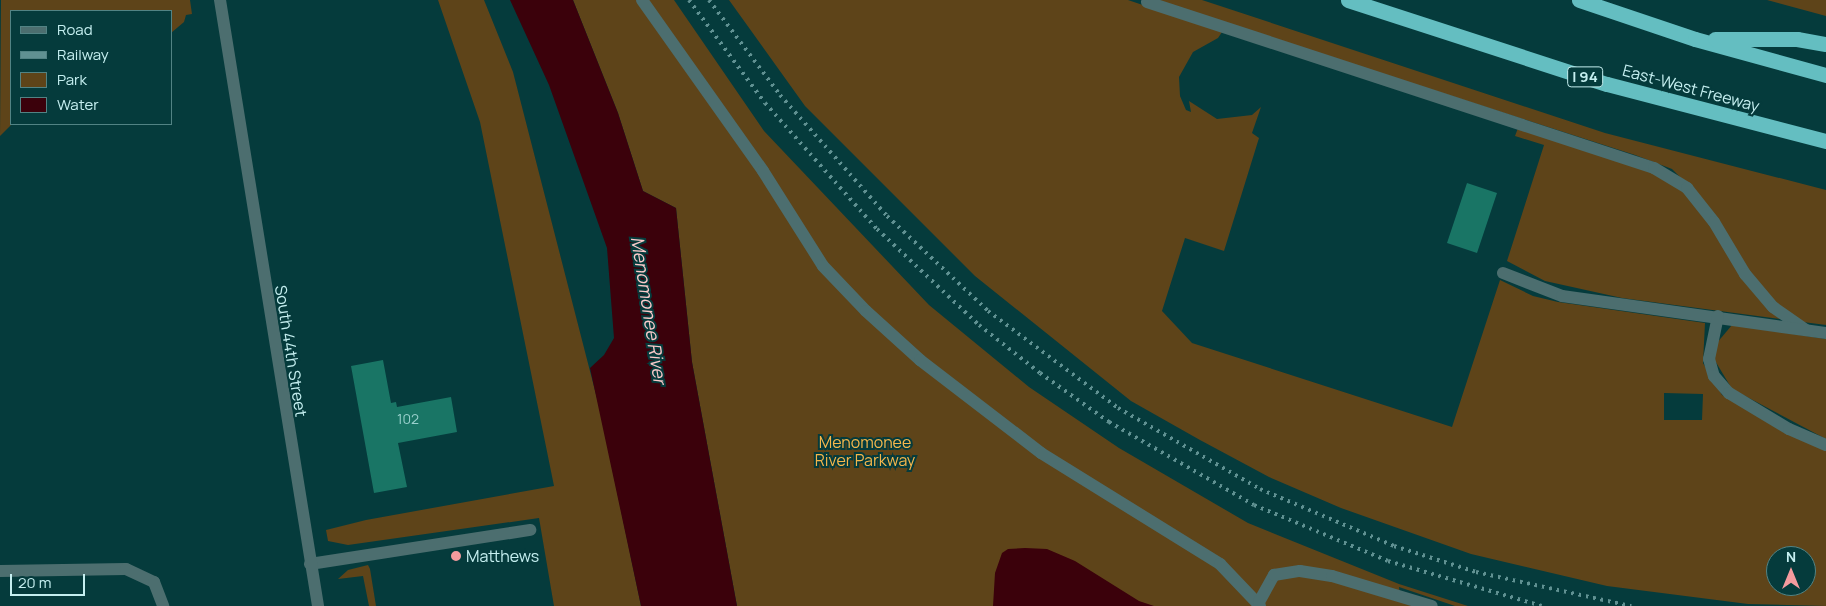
<!DOCTYPE html>
<html>
<head>
<meta charset="utf-8">
<style>
  body { margin:0 }
  #map { position:relative; width:1826px; height:606px; overflow:hidden; background:#053b3c; font-family:Manrope,sans-serif }
  div>[style] { position:absolute }
  .green>* { inset:0; background:#5e4419 }
  .water>* { inset:0; background:#3b010b }
  .building>* { inset:0; background:#197565 }
  .service>* { height:12px; margin:-6px; padding:0 6px; transform-origin:6px; border-radius:6px; background:#4c6e6f }
  .minor>* { height:12px; margin:-6px; padding:0 6px; transform-origin:6px; border-radius:6px; background:#4c6e6f }
  .motorway>* { height:15px; margin:-7.5px; padding:0 7.5px; transform-origin:7.5px; border-radius:7.5px; background:#64bec1 }
  .rail>* { height:4px; margin-top:-2px; transform-origin:0; background:repeating-linear-gradient(90deg,#609192 0 2.5px,transparent 0 7.5px) }
  .dots>* { width:14px; height:14px; translate:-50% -50%; box-sizing:border-box; border:2px solid #053b3c; border-radius:50% }
  span { translate:-50% -50%; white-space:nowrap; text-align:center; line-height:1.15; -webkit-text-stroke:4px #053b3c; paint-order:stroke }
  .number-label { font-size:14px; color:#9ad0cd }
  .number-label span { -webkit-text-stroke-width:0 }
  .shield-label span { padding:1px 4px; background:#053b3c; border:1px solid; border-radius:4px; -webkit-text-stroke-width:0 }
  .shield-label { font-size:15px; color:#c5eff0; font-weight:700 }
  .street-label { font-size:16px; color:#c5eff0 }
  .park-label { font-size:16px; color:#f4b64c }
  .poi-label { font-size:16px; color:#c5eff0 }
  .left { translate:0 -50%; text-align:left }
  .water-label { font-size:18px; color:#fbcaca; font-style:italic }
  .legend { position:absolute; left:10px; top:10px; width:162px; height:115px; box-sizing:border-box; background:#053b3c; border:1px solid #528384; margin:0; padding:6px 9px; list-style:none; font-size:15px; color:#c5eff0 }
  .legend li { display:flex; align-items:center; gap:10px; height:25px }
  .legend b { width:25px; border:1px solid #528384 }
  .north { position:absolute; left:1766px; top:546px; width:50px; height:50px; box-sizing:border-box; background:#053b3c; border:1px solid #528384; border-radius:50%; rotate:0deg; font-size:14px; font-weight:700; line-height:20px; text-align:center; color:#c5eff0 }
  .north::after { content:''; display:block; margin:auto; width:18px; height:22px; background:#f59b9e; clip-path:polygon(50% 0,100% 100%,50% 72%,0 100%) }
  .scale { position:absolute; left:10px; top:574px; width:75px; height:22px; box-sizing:border-box; border:2px solid #c5eff0; border-top:0; padding-left:6px; font-size:15px; line-height:18px; white-space:nowrap; color:#c5eff0; -webkit-text-stroke:4px #053b3c; paint-order:stroke }
</style>
</head>
<body>
<div id="map">
  <div class="green">
    <div style="clip-path:polygon(1px 0,190px 0,192px 14px,186px 15px,184px 22px,171px 33px,171px 11px,11px 11px,12px 124px,0 136px)"></div>
    <div style="clip-path:polygon(438px 0,484px 0,513px 72px,600px 410px,641px 606px,554px 606px,539px 518px,348px 545px,328px 541px,326px 530px,366px 520px,554px 486px,480px 122px)"></div>
    <div style="clip-path:polygon(573px 0,674px 0,764px 131px,929px 305px,1029px 387px,1119px 448px,1248px 523px,1399px 584px,1468px 606px,1455px 606px,1399px 587px,1401px 602px,1415px 606px,737px 606px,692px 362px,676px 208px,643px 191px,618px 113px)"></div>
    <div style="clip-path:polygon(evenodd,729px 0,1128px 0,1222px 32px,1218px 38px,1193px 52px,1179px 77px,1180px 96px,1186px 110px,1191px 112px,1189px 101px,1217px 119px,1252px 115px,1261px 107px,1252px 133px,1259px 138px,1224px 251px,1185px 238px,1162px 311px,1192px 343px,1452px 427px,1500px 280px,1533px 296px,1558px 302px,1705px 323px,1703px 363px,1722px 395px,1826px 451px,1826px 606px,1748px 604px,1607px 586px,1471px 554px,1341px 508px,1269px 477px,1200px 440px,1131px 401px,975px 276px,805px 106px,729px 0,1664px 393px,1703px 394px,1702px 420px,1664px 420px,1664px 393px,729px 0,1776px 556px,1806px 556px,1806px 586px,1776px 586px,1776px 556px)"></div>
    <div style="clip-path:polygon(1153px 0,1202px 0,1605px 133px,1826px 190px,1826px 325px,1622px 298px,1545px 281px,1507px 261px,1544px 145px,1515px 136px,1518px 128px,1680px 177px,1672px 169px,1635px 155px)"></div>
    <div style="clip-path:polygon(1767px 0,1826px 0,1826px 16px)"></div>
    <div style="clip-path:polygon(1732px 325px,1826px 339px,1826px 439px,1732px 389px,1714px 359px,1716px 344px)"></div>
    <div style="clip-path:polygon(368px 565px,370px 569px,376px 606px,369px 606px,363px 576px,338px 579px,348px 570px)"></div>
  </div>
  <div class="water">
    <div style="clip-path:polygon(510px 0,573px 0,618px 113px,643px 191px,676px 208px,692px 362px,737px 606px,641px 606px,590px 368px,604px 355px,614px 338px,607px 248px,549px 85px)"></div>
    <div style="clip-path:polygon(1025px 548px,1047px 549px,1075px 561px,1139px 601px,1154px 606px,993px 606px,995px 573px,1002px 553px,1008px 549px)"></div>
  </div>
  <div class="building">
    <div style="clip-path:polygon(1467px 183px,1497px 193px,1477px 253px,1447px 243px)"></div>
    <div style="clip-path:polygon(383px 360px,391px 403px,396px 402px,397px 407px,451px 397px,457px 432px,398px 443px,407px 487px,374px 493px,351px 366px)"></div>
  </div>
  <div class="service">
    <div style="left:642px;top:0;width:209px;rotate:54.7deg"></div>
    <div style="left:763px;top:171px;width:112px;rotate:57.7deg"></div>
    <div style="left:823px;top:266px;width:62px;rotate:46.3deg"></div>
    <div style="left:866px;top:311px;width:73px;rotate:42.2deg"></div>
    <div style="left:920px;top:360px;width:153px;rotate:37.5deg"></div>
    <div style="left:1041px;top:453px;width:211px;rotate:31.8deg"></div>
    <div style="left:1220px;top:564px;width:58px;rotate:46.4deg"></div>
    <div style="left:1147px;top:2px;width:533px;rotate:18.13deg"></div>
    <div style="left:1654px;top:168px;width:39px;rotate:31deg"></div>
    <div style="left:1687px;top:188px;width:43px;rotate:51.5deg"></div>
    <div style="left:1714px;top:222px;width:61px;rotate:59.2deg"></div>
    <div style="left:1745px;top:274px;width:43px;rotate:49.7deg"></div>
    <div style="left:1773px;top:307px;width:40px;rotate:34.9deg"></div>
    <div style="left:1503px;top:273px;width:63px;rotate:21.3deg"></div>
    <div style="left:1562px;top:296px;width:267px;rotate:8deg"></div>
    <div style="left:1718px;top:316px;width:44px;rotate:101.8deg"></div>
    <div style="left:1709px;top:359px;width:18px;rotate:74deg"></div>
    <div style="left:1714px;top:376px;width:23px;rotate:49deg"></div>
    <div style="left:1729px;top:393px;width:70px;rotate:31deg"></div>
    <div style="left:1789px;top:429px;width:40px;rotate:23.4deg"></div>
    <div style="left:310px;top:564px;width:223px;rotate:-8.8deg"></div>
    <div style="left:0;top:571px;width:126px;rotate:-0.9deg"></div>
    <div style="left:126px;top:569px;width:31px;rotate:25deg"></div>
    <div style="left:154px;top:582px;width:26px;rotate:69deg"></div>
    <div style="left:1259px;top:602px;width:31px;rotate:-61deg"></div>
    <div style="left:1274px;top:575px;width:26px;rotate:-9deg"></div>
    <div style="left:1300px;top:571px;width:32px;rotate:9deg"></div>
    <div style="left:1332px;top:576px;width:104px;rotate:16.7deg"></div>
  </div>
  <div class="minor">
    <div style="left:220px;top:0;width:614px;rotate:80.81deg"></div>
  </div>
  <div class="motorway">
    <div style="left:1348px;top:0;width:272px;rotate:18deg"></div>
    <div style="left:1607px;top:84px;width:226px;rotate:14.6deg"></div>
    <div style="left:1579px;top:0;width:122px;rotate:18.6deg"></div>
    <div style="left:1695px;top:39px;width:136px;rotate:15.4deg"></div>
    <div style="left:1715px;top:39px;width:82px"></div>
    <div style="left:1797px;top:39px;width:29px;rotate:10deg"></div>
  </div>
  <div class="rail">
    <div style="left:689px;top:0;width:128px;rotate:53.6deg"></div>
    <div style="left:765px;top:103px;width:169px;rotate:48.4deg"></div>
    <div style="left:877px;top:229px;width:140px;rotate:43.3deg"></div>
    <div style="left:979px;top:325px;width:78px;rotate:38.2deg"></div>
    <div style="left:1040px;top:373px;width:85px;rotate:35.4deg"></div>
    <div style="left:1109px;top:422px;width:167px;rotate:29.8deg"></div>
    <div style="left:1254px;top:505px;width:145px;rotate:22.7deg"></div>
    <div style="left:1388px;top:561px;width:160px;rotate:16.3deg"></div>
    <div style="left:709px;top:0;width:119px;rotate:53.2deg"></div>
    <div style="left:780px;top:95px;width:162px;rotate:48.5deg"></div>
    <div style="left:887px;top:216px;width:139px;rotate:43.2deg"></div>
    <div style="left:988px;top:311px;width:162px;rotate:36.7deg"></div>
    <div style="left:1118px;top:408px;width:163px;rotate:29.7deg"></div>
    <div style="left:1260px;top:489px;width:146px;rotate:23deg"></div>
    <div style="left:1394px;top:546px;width:86px;rotate:17.6deg"></div>
    <div style="left:1476px;top:572px;width:159px;rotate:12.4deg"></div>
  </div>
  <div class="dots">
    <div style="left:456px;top:556px;background:#f59b9e"></div>
  </div>
  <div class="number-label">
    <span style="left:408px;top:419px">102</span>
  </div>
  <div class="shield-label">
    <span style="left:1585px;top:77px">I 94</span>
  </div>
  <div class="street-label">
    <span style="left:1691px;top:88px;rotate:15deg">East-West Freeway</span>
    <span style="left:291px;top:351px;rotate:81deg">South 44th Street</span>
  </div>
  <div class="park-label">
    <span style="left:865px;top:451px">Menomonee<br>River Parkway</span>
  </div>
  <div class="poi-label">
    <span class="left" style="left:466px;top:556px">Matthews</span>
  </div>
  <div class="water-label">
    <span style="left:649px;top:310px;rotate:81deg">Menomonee River</span>
  </div>
  <ul class="legend">
  <li><b style="height:6px;background:#4c6e6f"></b>Road</li>
  <li><b style="height:6px;background:#609192"></b>Railway</li>
  <li><b style="height:14px;background:#5e4419"></b>Park</li>
  <li><b style="height:14px;background:#3b010b"></b>Water</li>
  </ul>
  <div class="north">N</div>
  <div class="scale">20 m</div>
</div>
</body>
</html>
